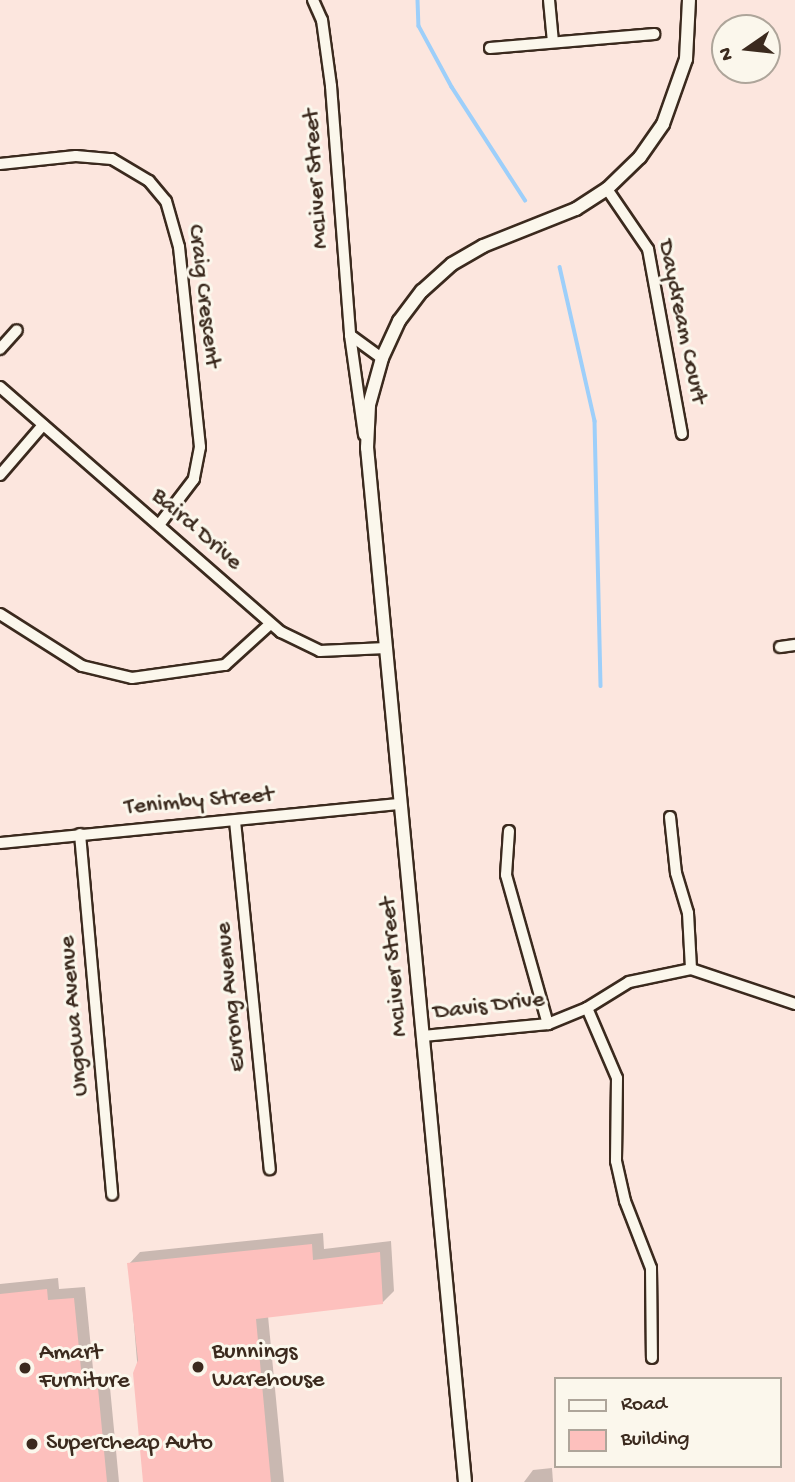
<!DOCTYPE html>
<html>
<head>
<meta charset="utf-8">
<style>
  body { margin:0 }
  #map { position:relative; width:795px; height:1482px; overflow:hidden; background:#fce6de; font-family:"Gochi Hand",sans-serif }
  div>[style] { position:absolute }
  .shadow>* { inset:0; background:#0003 }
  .stream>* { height:3.5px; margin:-1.75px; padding:0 1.75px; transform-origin:1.75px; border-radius:1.75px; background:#9dcffa }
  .building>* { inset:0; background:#fdc0bd }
  .roads { filter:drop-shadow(2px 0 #3b2a1e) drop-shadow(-2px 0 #3b2a1e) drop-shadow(0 2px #3b2a1e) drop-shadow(0 -2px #3b2a1e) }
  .minor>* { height:10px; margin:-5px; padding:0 5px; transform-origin:5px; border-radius:5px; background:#fbf7ec }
  .tertiary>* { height:12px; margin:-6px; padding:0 6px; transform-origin:6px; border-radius:6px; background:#fbf7ec }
  .dots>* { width:19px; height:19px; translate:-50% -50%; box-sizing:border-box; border:4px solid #fbf7ec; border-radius:50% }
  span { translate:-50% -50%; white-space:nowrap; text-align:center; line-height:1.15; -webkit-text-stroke:6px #fbf7ec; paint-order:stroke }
  .street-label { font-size:24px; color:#3b2a1e }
  .poi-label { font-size:24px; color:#3b2a1e }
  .left { translate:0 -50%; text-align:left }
  .legend { position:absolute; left:554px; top:1377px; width:228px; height:91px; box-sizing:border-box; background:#fbf7ec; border:2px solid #aea59a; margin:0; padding:9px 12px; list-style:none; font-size:21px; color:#3b2a1e }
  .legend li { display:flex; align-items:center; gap:14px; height:35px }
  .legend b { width:35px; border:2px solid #aea59a }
  .north { position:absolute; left:711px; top:14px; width:70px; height:70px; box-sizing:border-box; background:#fbf7ec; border:2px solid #aea59a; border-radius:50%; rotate:256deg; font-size:19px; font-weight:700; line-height:28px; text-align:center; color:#3b2a1e }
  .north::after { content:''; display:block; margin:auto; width:24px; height:32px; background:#3b2a1e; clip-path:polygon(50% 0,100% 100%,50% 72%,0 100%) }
</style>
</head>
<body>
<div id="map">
  <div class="shadow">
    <div style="clip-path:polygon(323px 1233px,324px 1249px,391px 1241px,394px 1291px,382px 1303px,268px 1316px,284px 1482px,147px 1482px,129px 1264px,140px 1252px)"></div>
    <div style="clip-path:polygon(58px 1278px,59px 1289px,85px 1287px,94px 1379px,109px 1377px,119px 1482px,0 1482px,0 1284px)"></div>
    <div style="clip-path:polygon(552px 1468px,553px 1482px,524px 1482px,533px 1470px)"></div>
  </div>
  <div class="stream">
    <div style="left:418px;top:0;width:26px;rotate:88deg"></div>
    <div style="left:419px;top:26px;width:69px;rotate:61.6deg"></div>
    <div style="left:452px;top:87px;width:135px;rotate:57.1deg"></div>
    <div style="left:560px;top:267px;width:158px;rotate:77.2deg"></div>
    <div style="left:595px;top:421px;width:265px;rotate:88.7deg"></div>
  </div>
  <div class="building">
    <div style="clip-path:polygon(312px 1244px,313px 1260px,380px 1252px,383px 1304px,256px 1319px,271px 1482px,143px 1482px,133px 1373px,138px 1360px,127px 1263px)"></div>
    <div style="clip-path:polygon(47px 1289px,48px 1300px,74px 1298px,83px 1389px,98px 1388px,107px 1482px,0 1482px,0 1294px)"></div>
  </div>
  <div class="roads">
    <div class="minor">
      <div style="left:313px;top:0;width:22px;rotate:66deg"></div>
      <div style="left:322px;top:20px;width:67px;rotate:82.2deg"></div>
      <div style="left:331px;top:86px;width:250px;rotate:85.6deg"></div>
      <div style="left:350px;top:335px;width:39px;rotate:36deg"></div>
      <div style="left:549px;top:0;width:42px;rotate:84.6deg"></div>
      <div style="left:490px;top:48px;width:165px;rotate:-4.9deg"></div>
      <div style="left:0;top:164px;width:76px;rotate:-6deg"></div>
      <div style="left:76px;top:156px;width:36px;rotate:5deg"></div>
      <div style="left:112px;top:159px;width:43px;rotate:30.7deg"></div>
      <div style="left:149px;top:181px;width:26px;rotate:50deg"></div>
      <div style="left:166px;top:201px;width:48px;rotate:74.2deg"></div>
      <div style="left:179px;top:247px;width:201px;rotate:84deg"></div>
      <div style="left:200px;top:447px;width:33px;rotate:101deg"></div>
      <div style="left:194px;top:479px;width:58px;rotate:127.3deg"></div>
      <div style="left:607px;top:189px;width:73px;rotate:55.7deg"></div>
      <div style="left:648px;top:249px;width:188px;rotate:79.6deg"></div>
      <div style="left:350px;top:335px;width:101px;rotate:82deg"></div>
      <div style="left:0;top:349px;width:25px;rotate:-48deg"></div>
      <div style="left:0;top:387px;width:373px;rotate:41.1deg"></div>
      <div style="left:281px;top:632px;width:43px;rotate:26deg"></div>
      <div style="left:320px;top:651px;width:66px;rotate:-2.6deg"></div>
      <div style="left:0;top:475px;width:66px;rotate:-49.3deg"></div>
      <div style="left:0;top:614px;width:97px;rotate:32.4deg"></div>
      <div style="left:82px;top:666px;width:51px;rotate:13.5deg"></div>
      <div style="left:132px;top:678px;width:94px;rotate:-8deg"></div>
      <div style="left:225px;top:665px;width:61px;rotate:-42.3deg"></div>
      <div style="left:780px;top:647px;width:15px;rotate:-8deg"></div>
      <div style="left:670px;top:817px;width:56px;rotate:83.9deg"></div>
      <div style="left:676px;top:873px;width:42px;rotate:73.3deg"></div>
      <div style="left:688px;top:913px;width:56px;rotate:86.9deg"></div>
      <div style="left:235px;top:821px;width:350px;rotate:84.3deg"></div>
      <div style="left:509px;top:831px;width:44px;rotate:93.9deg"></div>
      <div style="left:506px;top:875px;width:155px;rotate:74.3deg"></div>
      <div style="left:80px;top:834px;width:362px;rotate:84.9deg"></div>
      <div style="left:0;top:843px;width:403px;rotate:-5.6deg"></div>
      <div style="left:587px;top:1008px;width:76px;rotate:66.8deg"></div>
      <div style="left:617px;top:1078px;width:83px;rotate:90.7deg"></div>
      <div style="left:616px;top:1161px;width:41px;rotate:77.3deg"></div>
      <div style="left:625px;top:1201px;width:72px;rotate:68.8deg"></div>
      <div style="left:651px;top:1268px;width:90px;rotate:89.4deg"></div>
      <div style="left:423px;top:1036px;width:126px;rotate:-5.5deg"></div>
      <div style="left:548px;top:1024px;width:42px;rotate:-22.3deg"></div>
      <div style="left:587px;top:1008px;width:49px;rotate:-31.8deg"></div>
      <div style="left:629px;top:982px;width:63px;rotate:-11.8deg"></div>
      <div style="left:691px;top:969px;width:110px;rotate:18.6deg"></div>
    </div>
    <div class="tertiary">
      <div style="left:465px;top:1482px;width:1039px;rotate:-95.41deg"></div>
      <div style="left:367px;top:448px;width:43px;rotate:-87.3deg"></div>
      <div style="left:369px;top:405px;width:49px;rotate:-74.5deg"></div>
      <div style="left:382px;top:358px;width:41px;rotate:-65.3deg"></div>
      <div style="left:399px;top:321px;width:38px;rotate:-53deg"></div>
      <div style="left:422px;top:291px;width:40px;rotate:-42deg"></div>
      <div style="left:452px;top:264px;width:36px;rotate:-30deg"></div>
      <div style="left:483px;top:246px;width:100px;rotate:-21.7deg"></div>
      <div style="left:576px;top:209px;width:37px;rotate:-33deg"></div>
      <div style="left:607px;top:189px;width:46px;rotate:-44.1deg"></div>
      <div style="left:640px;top:157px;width:40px;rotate:-55.1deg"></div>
      <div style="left:663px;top:124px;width:69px;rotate:-70.5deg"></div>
      <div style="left:686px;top:59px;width:59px;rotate:-87.1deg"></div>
    </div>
  </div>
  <div class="dots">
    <div style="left:198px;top:1367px;background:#3b2a1e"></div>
    <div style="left:25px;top:1368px;background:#3b2a1e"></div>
    <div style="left:32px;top:1444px;background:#3b2a1e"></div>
  </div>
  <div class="street-label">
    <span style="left:317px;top:179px;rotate:-94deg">McLiver Street</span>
    <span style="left:203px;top:296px;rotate:83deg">Craig Crescent</span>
    <span style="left:681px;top:322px;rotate:78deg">Daydream Court</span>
    <span style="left:196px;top:530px;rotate:41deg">Baird Drive</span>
    <span style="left:199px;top:802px;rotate:-5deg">Tenimby Street</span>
    <span style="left:395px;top:967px;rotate:-95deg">McLiver Street</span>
    <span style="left:232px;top:997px;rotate:-96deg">Eurong Avenue</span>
    <span style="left:489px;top:1007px;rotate:-7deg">Davis Drive</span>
    <span style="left:75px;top:1016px;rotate:-95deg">Ungowa Avenue</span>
  </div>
  <div class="poi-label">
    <span class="left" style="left:212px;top:1367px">Bunnings<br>Warehouse</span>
    <span class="left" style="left:39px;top:1368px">Amart<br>Furniture</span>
    <span class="left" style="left:46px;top:1444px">Supercheap Auto</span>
  </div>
  <ul class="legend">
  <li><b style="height:9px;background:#fbf7ec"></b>Road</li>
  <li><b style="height:19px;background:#fdc0bd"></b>Building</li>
  </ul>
  <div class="north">N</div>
</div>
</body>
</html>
